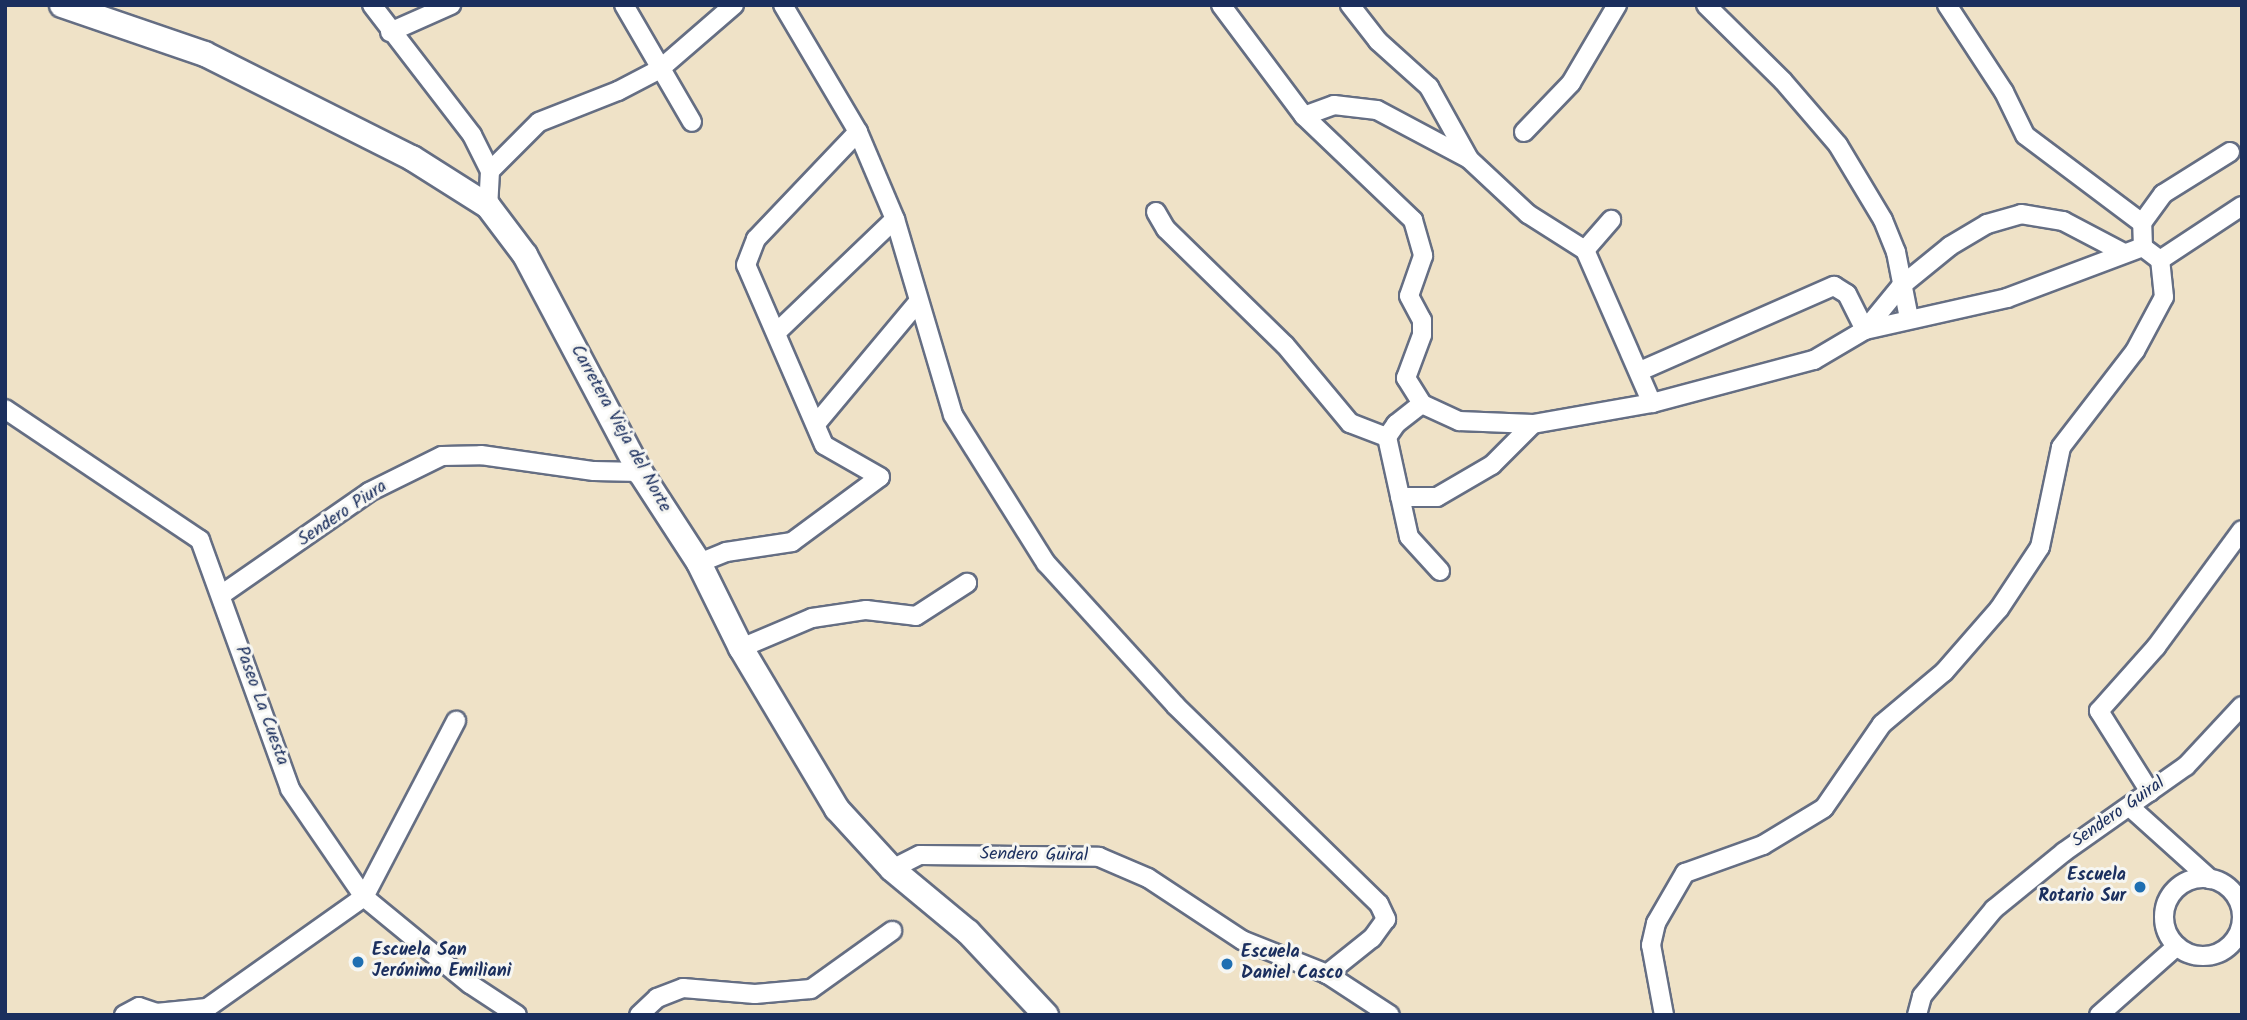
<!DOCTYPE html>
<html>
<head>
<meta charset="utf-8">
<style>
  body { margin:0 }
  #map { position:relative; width:2247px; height:1020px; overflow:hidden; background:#efe2c7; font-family:Kalam,sans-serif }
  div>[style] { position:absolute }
  .roads { filter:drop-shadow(2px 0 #656e83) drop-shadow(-2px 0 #656e83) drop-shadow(0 2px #656e83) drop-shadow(0 -2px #656e83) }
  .street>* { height:18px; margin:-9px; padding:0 9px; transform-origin:9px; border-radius:9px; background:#fff }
  .street>.ring { margin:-9px; padding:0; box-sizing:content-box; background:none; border:18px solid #fff; border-radius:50% }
  .secondary>* { height:24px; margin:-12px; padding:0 12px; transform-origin:12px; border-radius:12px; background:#fff }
  .dots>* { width:19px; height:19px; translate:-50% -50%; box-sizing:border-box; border:4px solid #f6f6f2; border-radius:50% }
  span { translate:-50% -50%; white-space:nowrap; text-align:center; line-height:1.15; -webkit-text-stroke:6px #f6f6f2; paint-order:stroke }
  .street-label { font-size:18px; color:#1b2f5e }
  .poi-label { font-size:18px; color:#1b2f5e; font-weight:700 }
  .right { translate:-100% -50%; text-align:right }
  .left { translate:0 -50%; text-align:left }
  .frame { position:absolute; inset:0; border:7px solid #1b2f5e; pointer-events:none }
</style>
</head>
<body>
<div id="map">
  <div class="roads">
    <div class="street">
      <div style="left:372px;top:5px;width:164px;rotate:52.4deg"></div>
      <div style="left:472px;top:135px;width:40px;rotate:63.4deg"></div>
      <div style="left:490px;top:171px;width:35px;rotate:93deg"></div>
      <div style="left:624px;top:5px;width:135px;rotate:59.8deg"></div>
      <div style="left:783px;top:5px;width:147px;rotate:59.4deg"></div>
      <div style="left:858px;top:132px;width:95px;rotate:67deg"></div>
      <div style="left:895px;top:219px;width:204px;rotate:73.5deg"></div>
      <div style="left:953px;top:415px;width:175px;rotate:57.9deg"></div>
      <div style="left:1046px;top:563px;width:192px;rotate:47.7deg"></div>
      <div style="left:1175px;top:705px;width:285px;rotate:44.3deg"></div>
      <div style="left:1379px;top:904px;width:17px;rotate:65deg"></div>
      <div style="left:1386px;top:919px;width:24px;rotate:126deg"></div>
      <div style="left:1372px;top:938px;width:58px;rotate:141.3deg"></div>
      <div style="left:1221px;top:5px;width:139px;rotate:53.2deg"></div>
      <div style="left:1304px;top:116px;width:151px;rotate:43.7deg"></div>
      <div style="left:1413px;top:220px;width:37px;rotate:74deg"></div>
      <div style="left:1423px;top:256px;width:42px;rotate:109.3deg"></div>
      <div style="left:1409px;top:296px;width:27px;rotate:62deg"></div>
      <div style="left:1422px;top:320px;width:15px;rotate:90deg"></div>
      <div style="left:1422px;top:335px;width:46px;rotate:110.4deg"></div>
      <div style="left:1406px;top:378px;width:31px;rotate:58deg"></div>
      <div style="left:1422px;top:404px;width:41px;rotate:24.7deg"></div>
      <div style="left:1459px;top:421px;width:74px;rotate:2.3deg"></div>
      <div style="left:1533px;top:424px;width:121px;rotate:-10deg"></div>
      <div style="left:1652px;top:403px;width:168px;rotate:-14.9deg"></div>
      <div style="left:1814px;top:360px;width:59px;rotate:-30.5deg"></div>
      <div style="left:1865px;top:330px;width:146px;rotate:-12.7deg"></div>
      <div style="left:2007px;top:298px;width:145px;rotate:-20.6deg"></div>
      <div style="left:1350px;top:5px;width:46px;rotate:52.1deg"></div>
      <div style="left:1378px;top:41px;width:69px;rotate:42deg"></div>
      <div style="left:1429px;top:87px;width:82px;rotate:60.9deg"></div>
      <div style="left:1469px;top:159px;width:81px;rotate:43deg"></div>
      <div style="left:1528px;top:214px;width:67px;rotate:32.3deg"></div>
      <div style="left:1585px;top:250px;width:167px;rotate:66.4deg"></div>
      <div style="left:1706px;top:5px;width:108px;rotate:44.6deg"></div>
      <div style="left:1783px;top:81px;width:84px;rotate:49.3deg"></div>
      <div style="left:1838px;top:145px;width:87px;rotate:59deg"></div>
      <div style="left:1883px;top:220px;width:35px;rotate:68deg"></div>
      <div style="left:1896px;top:252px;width:67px;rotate:78.9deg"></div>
      <div style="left:390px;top:32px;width:67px;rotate:-23.9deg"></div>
      <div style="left:1304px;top:116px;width:32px;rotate:-20deg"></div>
      <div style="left:1334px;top:105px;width:43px;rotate:6.6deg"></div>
      <div style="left:1377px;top:110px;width:104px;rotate:28deg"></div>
      <div style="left:1524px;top:132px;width:68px;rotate:-46.2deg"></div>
      <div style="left:1571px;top:83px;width:91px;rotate:-59.5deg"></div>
      <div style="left:490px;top:171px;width:69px;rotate:-45deg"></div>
      <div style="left:539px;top:122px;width:85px;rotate:-21.4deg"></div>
      <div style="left:618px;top:91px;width:47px;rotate:-27.6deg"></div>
      <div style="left:660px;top:69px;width:98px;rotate:-40.9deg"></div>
      <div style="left:1156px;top:212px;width:20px;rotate:60deg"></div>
      <div style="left:1166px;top:229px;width:166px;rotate:44.3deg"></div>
      <div style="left:1285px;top:345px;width:102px;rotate:50.2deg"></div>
      <div style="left:1350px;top:423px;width:40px;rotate:21deg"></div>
      <div style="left:1387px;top:437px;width:102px;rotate:77.6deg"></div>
      <div style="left:1409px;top:537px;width:46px;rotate:47.6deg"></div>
      <div style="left:2142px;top:223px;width:36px;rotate:-54deg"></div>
      <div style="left:2163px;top:194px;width:79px;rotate:-32.1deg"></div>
      <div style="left:1585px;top:250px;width:40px;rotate:-49deg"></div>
      <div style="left:2160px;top:260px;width:98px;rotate:-33.4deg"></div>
      <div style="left:777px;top:332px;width:163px;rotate:-43.8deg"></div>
      <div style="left:1640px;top:371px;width:212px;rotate:-23.7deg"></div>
      <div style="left:1834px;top:286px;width:15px;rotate:32deg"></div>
      <div style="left:1847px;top:294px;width:40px;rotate:63.4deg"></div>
      <div style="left:1865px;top:330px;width:57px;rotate:-50.7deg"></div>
      <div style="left:1901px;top:286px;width:63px;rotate:-39.2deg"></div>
      <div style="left:1950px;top:246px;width:43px;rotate:-30.7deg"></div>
      <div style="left:1987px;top:224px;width:35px;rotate:-16deg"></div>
      <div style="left:2021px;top:214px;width:43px;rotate:9.5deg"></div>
      <div style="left:2063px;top:221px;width:67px;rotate:27.7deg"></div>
      <div style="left:5px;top:409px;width:235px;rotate:33.9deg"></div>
      <div style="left:200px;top:540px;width:265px;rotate:70.1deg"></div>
      <div style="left:290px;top:789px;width:131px;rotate:55.6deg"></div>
      <div style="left:364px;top:897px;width:137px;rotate:39.4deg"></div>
      <div style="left:470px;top:984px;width:56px;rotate:33.4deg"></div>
      <div style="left:816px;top:424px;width:158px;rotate:-50.1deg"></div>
      <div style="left:1387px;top:437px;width:16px;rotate:-55deg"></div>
      <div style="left:1396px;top:424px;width:33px;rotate:-38deg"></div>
      <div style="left:1400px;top:497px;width:37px"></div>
      <div style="left:1437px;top:497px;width:64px;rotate:-30.2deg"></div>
      <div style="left:1492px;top:465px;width:58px;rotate:-45deg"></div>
      <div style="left:699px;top:563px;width:29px;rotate:-22deg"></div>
      <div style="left:726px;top:552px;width:67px;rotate:-8.6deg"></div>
      <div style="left:792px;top:542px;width:109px;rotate:-36.5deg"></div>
      <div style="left:880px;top:477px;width:64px;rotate:-150.3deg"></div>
      <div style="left:824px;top:445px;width:196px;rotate:-113.4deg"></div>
      <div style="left:746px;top:265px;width:28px;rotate:-69deg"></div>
      <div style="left:756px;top:239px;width:148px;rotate:-46.4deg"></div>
      <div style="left:221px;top:595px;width:180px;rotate:-34.8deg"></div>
      <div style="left:369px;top:492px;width:81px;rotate:-26.3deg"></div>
      <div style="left:442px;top:456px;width:39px;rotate:-1deg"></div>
      <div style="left:481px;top:455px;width:114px;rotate:8.1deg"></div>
      <div style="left:594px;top:471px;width:46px;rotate:1.2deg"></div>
      <div style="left:741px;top:648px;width:77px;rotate:-22.9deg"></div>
      <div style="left:812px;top:618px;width:55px;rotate:-8.4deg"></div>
      <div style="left:866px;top:610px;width:50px;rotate:6.8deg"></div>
      <div style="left:916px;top:616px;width:61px;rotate:-32.9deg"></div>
      <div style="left:2150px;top:792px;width:96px;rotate:-122.2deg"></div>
      <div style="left:2099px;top:711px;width:86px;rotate:-48.3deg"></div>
      <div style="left:2156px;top:647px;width:145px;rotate:-53.7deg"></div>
      <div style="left:2130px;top:807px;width:108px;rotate:42deg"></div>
      <div style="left:892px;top:869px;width:31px;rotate:-27deg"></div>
      <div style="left:920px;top:855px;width:179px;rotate:0.6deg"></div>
      <div style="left:1099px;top:857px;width:53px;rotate:23.2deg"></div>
      <div style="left:1148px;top:878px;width:113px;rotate:33.4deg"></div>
      <div style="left:1242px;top:940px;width:92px;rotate:21.8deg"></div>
      <div style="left:1327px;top:974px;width:75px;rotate:33.1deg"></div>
      <div class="ring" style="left:2164px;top:878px;width:60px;height:60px"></div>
      <div style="left:124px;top:1015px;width:17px;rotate:-28deg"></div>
      <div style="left:139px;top:1007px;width:18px;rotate:19deg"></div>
      <div style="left:156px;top:1013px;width:51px;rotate:-5.6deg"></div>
      <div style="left:207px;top:1008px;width:192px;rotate:-35.3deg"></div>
      <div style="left:364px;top:897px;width:199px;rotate:-62.4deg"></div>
      <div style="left:639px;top:1015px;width:25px;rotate:-43deg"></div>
      <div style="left:657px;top:998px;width:28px;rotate:-21deg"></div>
      <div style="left:683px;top:988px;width:72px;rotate:4.8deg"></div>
      <div style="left:755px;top:994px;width:56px;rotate:-5.1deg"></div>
      <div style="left:811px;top:989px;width:100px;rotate:-35.6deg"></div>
      <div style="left:1664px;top:1015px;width:71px;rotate:-100.5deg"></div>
      <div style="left:1651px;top:945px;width:23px;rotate:-77deg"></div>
      <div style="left:1656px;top:923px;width:58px;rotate:-59.9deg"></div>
      <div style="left:1685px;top:873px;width:83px;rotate:-19.7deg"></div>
      <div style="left:1763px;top:845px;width:71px;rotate:-31.2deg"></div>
      <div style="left:1824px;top:808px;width:102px;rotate:-55.4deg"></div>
      <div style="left:1882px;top:724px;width:81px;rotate:-40deg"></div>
      <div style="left:1944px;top:672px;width:84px;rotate:-48.9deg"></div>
      <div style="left:1999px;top:609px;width:74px;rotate:-56.5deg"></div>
      <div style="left:2040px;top:547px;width:102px;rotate:-78.1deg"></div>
      <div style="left:2061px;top:447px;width:121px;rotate:-52.4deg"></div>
      <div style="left:2135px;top:351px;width:61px;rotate:-61.8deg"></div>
      <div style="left:2164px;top:297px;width:37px;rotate:-96deg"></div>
      <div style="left:2160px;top:260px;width:21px;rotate:-143deg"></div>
      <div style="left:2143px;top:247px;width:24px;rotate:-92deg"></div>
      <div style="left:2142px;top:223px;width:146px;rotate:-143.1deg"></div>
      <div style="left:2025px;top:135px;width:48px;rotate:-116deg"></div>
      <div style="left:2004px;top:92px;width:104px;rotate:-123.2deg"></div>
      <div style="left:1917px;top:1015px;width:20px;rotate:-75deg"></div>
      <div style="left:1922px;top:996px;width:113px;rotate:-50.4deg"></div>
      <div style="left:1994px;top:909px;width:90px;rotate:-39.2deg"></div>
      <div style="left:2064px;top:852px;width:149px;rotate:-35.2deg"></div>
      <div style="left:2186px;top:766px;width:82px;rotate:-47deg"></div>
      <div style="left:2099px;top:1015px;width:104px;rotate:-41.5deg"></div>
    </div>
    <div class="secondary">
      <div style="left:62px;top:5px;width:151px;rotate:18.9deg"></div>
      <div style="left:205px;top:54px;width:232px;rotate:26.7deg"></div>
      <div style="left:412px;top:158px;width:90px;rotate:32.3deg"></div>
      <div style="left:488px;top:206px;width:61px;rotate:52.9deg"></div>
      <div style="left:525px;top:255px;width:246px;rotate:62.1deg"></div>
      <div style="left:640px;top:472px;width:108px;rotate:57deg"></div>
      <div style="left:699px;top:563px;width:95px;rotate:63.7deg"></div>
      <div style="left:741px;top:648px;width:187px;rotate:59.2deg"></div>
      <div style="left:837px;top:809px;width:81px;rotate:47.5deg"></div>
      <div style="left:892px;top:869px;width:99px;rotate:39.7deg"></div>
      <div style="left:968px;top:932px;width:114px;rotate:46.8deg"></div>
    </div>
  </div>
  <div class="dots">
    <div style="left:2140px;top:887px;background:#1f6fb2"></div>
    <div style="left:358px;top:962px;background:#1f6fb2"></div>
    <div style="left:1227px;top:964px;background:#1f6fb2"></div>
  </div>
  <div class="street-label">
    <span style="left:620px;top:429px;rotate:61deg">Carretera Vieja del Norte</span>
    <span style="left:343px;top:514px;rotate:-34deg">Sendero Piura</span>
    <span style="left:261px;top:706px;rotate:70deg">Paseo La Cuesta</span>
    <span style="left:2119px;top:813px;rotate:-35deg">Sendero Guiral</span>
    <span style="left:1034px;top:856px;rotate:1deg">Sendero Guiral</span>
  </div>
  <div class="poi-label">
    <span class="right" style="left:2126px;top:887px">Escuela<br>Rotario Sur</span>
    <span class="left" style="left:372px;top:962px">Escuela San<br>Jerónimo Emiliani</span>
    <span class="left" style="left:1241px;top:964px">Escuela<br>Daniel Casco</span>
  </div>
  <div class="frame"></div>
</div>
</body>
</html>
